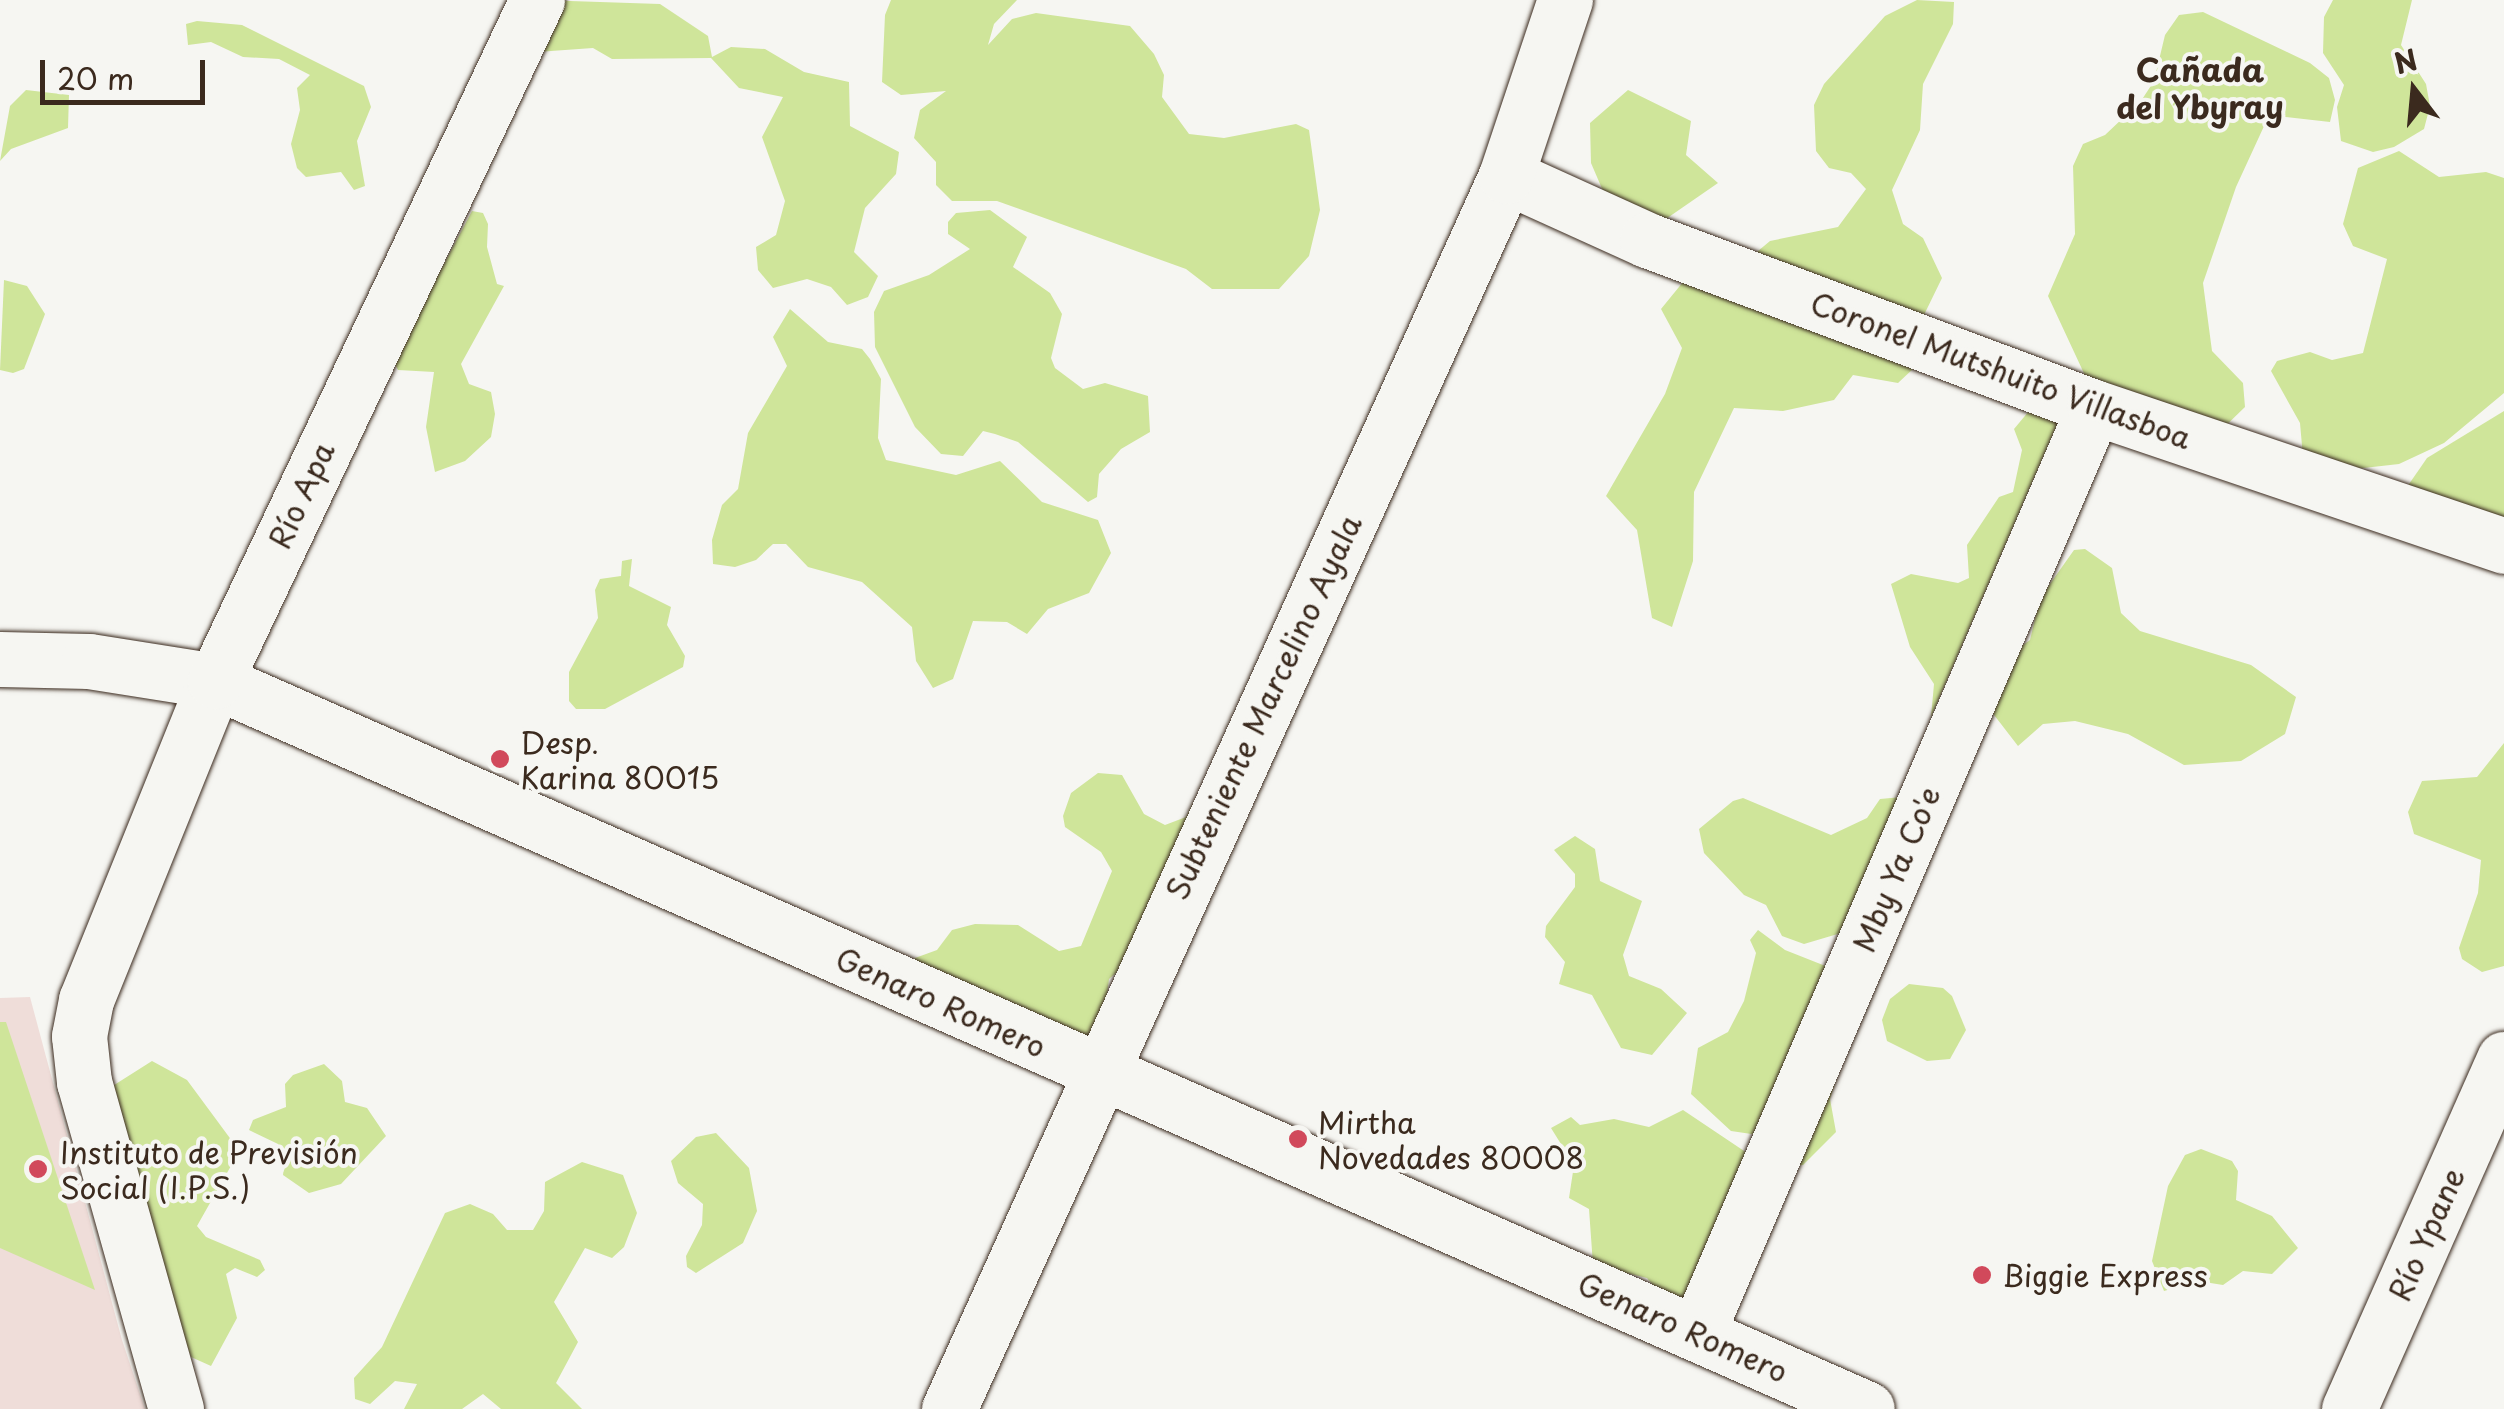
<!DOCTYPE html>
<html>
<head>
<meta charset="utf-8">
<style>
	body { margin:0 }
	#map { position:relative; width:2504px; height:1409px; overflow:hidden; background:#f6f6f2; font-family:"Playpen Sans",sans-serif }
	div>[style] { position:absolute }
	.built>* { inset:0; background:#efddd9 }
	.green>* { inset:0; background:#cfe59a }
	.roads { filter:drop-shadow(0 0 2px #3b2a1e) drop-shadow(0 0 2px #3b2a1e) }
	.street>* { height:55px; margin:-27.5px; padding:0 27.5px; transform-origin:27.5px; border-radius:27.5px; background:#f6f6f2 }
	.dots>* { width:28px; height:28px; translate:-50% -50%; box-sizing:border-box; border:5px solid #f6f6f2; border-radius:50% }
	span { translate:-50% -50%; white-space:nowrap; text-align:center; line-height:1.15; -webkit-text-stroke:8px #f6f6f2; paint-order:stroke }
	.street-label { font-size:30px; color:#3b2a1e }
	.poi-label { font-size:30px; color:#3b2a1e }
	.left { translate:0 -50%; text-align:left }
	.neighbourhood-label { font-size:32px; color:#3b2a1e; font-weight:700 }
	.north { position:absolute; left:2364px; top:40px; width:100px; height:100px; -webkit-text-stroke:8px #f6f6f2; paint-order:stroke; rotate:344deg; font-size:28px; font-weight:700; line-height:40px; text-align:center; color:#3b2a1e }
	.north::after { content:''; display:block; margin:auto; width:35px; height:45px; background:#3b2a1e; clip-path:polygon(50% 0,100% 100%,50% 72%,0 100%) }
	.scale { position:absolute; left:40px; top:60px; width:165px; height:45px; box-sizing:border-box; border:5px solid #3b2a1e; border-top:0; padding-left:12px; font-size:30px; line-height:35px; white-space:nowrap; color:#3b2a1e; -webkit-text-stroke:8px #f6f6f2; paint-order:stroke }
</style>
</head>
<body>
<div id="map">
	<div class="built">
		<i style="clip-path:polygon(30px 997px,122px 1340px,145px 1409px,0 1409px,0 998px)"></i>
	</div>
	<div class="green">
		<i style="clip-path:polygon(540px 0,660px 4px,708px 36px,712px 57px,731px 47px,765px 49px,804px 72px,849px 82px,850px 126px,899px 152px,896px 174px,865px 208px,854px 252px,878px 276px,868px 297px,847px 305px,831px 287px,807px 279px,773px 288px,758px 270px,756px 247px,776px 235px,785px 201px,762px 137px,783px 97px,739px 88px,711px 58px,612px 59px,593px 48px,537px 52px)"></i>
		<i style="clip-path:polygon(891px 0,1017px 0,994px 24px,988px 45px,1012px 19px,1036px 13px,1130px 26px,1154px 54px,1164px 75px,1162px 97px,1189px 134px,1224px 138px,1296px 124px,1309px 130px,1320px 210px,1309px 256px,1279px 289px,1212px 289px,1186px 269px,997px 201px,952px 201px,936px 185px,936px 162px,914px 138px,920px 110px,946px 91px,901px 95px,882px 82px,885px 15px)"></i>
		<i style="clip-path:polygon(1917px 0,1954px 2px,1953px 24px,1923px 84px,1920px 130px,1892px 190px,1903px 224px,1923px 238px,1942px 278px,1923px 317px,1914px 368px,1898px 383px,1853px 375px,1834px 400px,1783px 411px,1734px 408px,1694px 492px,1693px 561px,1672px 627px,1652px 618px,1637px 530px,1606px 496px,1665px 394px,1682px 348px,1661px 309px,1701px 260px,1752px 256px,1770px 241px,1838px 227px,1866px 189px,1851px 173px,1829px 168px,1816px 151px,1814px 105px,1824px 84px,1885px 16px)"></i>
		<i style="clip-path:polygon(2333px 0,2412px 0,2401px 45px,2426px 84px,2430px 106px,2424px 129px,2394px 147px,2373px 152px,2341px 141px,2337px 107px,2344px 85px,2323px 53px,2324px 17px)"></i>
		<i style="clip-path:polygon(2203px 12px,2310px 63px,2329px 78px,2335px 100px,2330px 122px,2285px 117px,2265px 124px,2236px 187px,2203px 283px,2212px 351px,2243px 383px,2245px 407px,2214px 437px,2095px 397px,2048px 296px,2075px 234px,2073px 166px,2083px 144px,2105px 135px,2141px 101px,2154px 81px,2165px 35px,2179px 15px)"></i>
		<i style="clip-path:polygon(197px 21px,242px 25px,364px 86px,371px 107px,357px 141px,365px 186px,354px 190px,341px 172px,306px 177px,297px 168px,291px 144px,300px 110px,297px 88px,310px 75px,279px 59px,243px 57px,211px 42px,188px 45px,186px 24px)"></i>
		<i style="clip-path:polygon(26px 90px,69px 95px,68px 128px,11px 149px,0 161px,10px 106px)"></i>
		<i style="clip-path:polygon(1628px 90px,1691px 121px,1686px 155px,1718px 183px,1663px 221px,1606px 198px,1591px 163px,1590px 123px)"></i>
		<i style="clip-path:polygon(2399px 151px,2439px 177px,2486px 172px,2504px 178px,2504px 393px,2444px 443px,2399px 464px,2337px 471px,2303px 457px,2300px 423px,2271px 371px,2277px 361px,2310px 352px,2332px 360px,2363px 353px,2387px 259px,2353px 246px,2343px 224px,2358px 168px)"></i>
		<i style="clip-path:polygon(990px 210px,1027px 237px,1013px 267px,1050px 293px,1062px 314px,1051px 358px,1055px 368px,1083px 389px,1105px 383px,1148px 396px,1150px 432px,1121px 449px,1099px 474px,1097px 497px,1088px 502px,1018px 442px,995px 434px,983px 431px,963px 456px,941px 454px,915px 427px,875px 347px,874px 312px,884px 291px,929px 275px,970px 249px,948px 234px,948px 222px,956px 213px)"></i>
		<i style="clip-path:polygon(472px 211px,483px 213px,488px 224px,487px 247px,497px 284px,504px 286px,461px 364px,469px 384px,491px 392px,495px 414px,491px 437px,465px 461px,435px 472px,426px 427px,434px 372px,398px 370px,393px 360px)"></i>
		<i style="clip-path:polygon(4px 280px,27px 286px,45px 314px,24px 369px,13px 373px,0 370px)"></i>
		<i style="clip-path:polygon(790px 309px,828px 342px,862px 349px,870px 359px,881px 379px,878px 438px,886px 460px,956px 475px,1000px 461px,1042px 502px,1098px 520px,1111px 553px,1089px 593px,1048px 609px,1027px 634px,1007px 622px,973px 621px,953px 679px,933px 688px,916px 661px,912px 627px,862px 582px,808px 567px,786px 544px,773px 544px,756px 560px,735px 567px,713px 564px,712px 540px,722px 505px,738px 489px,748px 433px,787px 366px,773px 337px)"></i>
		<i style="clip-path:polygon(2029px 411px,2062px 413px,1931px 717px,1934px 684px,1910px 647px,1891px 584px,1911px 574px,1958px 583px,1969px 578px,1967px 545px,1999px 497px,2013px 492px,2022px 450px,2014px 429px)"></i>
		<i style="clip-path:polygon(2504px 411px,2504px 542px,2407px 487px,2427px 458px)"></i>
		<i style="clip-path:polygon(2085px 549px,2112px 568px,2121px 613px,2140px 631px,2251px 665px,2296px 697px,2285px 734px,2241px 761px,2184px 765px,2128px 734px,2075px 721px,2043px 724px,2018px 746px,1991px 711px,2002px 660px,2030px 640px,2040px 598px,2074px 550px)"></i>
		<i style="clip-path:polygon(632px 559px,629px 586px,671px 607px,667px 625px,685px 656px,683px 667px,605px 709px,576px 709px,569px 701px,569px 672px,598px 618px,595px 590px,600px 579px,621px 576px,622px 561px)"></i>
		<i style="clip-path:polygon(2504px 743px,2504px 966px,2482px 972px,2462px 959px,2459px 948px,2478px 893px,2481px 860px,2414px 834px,2408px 812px,2422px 781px,2477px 777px)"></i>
		<i style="clip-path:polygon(1098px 773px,1122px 775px,1144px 814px,1165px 825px,1186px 817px,1196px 797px,1126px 964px,1109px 979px,1106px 1003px,1085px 1045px,909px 969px,915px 958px,937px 950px,952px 930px,975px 924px,1018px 925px,1059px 951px,1081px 946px,1112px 871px,1101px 852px,1065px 827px,1063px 816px,1071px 793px)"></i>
		<i style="clip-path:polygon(1902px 797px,1841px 933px,1804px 944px,1782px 936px,1766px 905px,1744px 895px,1704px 853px,1699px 829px,1733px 801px,1743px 798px,1831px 835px,1867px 818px,1880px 799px)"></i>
		<i style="clip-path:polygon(1575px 836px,1595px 849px,1600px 881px,1642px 901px,1623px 955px,1629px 976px,1661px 989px,1687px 1013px,1652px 1055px,1621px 1048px,1592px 995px,1559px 984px,1565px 962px,1545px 937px,1546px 926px,1575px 887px,1575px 874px,1554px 850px)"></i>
		<i style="clip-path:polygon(1758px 930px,1785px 950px,1828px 967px,1847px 1044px,1830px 1099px,1836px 1132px,1803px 1165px,1791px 1166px,1765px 1136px,1731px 1131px,1691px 1094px,1698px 1048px,1728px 1032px,1744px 1001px,1756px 953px,1750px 940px)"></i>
		<i style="clip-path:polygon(1909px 984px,1943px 988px,1952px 996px,1966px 1030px,1950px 1059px,1927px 1061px,1887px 1041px,1882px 1020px,1890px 999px)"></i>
		<i style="clip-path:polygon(0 1022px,6px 1022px,95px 1290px,0 1248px)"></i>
		<i style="clip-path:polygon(152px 1061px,187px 1080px,235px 1145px,236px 1157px,197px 1226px,206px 1237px,260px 1260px,265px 1270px,257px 1277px,235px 1268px,226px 1274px,237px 1318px,211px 1366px,191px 1357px,183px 1335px,111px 1087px)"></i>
		<i style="clip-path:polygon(324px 1064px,342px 1081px,345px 1102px,367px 1108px,386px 1136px,341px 1184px,309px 1193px,283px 1175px,285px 1154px,278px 1144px,249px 1130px,253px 1120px,286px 1107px,285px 1084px,293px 1075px)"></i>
		<i style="clip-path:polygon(1683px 1110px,1759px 1161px,1716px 1313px,1661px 1295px,1647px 1278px,1593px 1265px,1589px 1209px,1569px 1198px,1574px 1165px,1551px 1128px,1571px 1117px,1580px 1125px,1614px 1119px,1649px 1127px)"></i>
		<i style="clip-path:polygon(716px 1133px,749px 1168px,757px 1211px,743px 1243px,696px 1273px,687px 1267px,686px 1256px,702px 1225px,703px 1204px,678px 1183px,671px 1161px,696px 1137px)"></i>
		<i style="clip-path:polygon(2201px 1149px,2232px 1161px,2238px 1171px,2236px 1200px,2272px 1216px,2298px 1248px,2272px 1274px,2243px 1271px,2223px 1285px,2198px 1281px,2164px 1291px,2152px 1261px,2168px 1186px,2185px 1155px)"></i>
		<i style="clip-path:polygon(582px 1162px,623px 1175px,637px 1213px,624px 1247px,612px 1258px,585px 1248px,554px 1302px,578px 1342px,556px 1383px,582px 1409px,501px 1409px,483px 1394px,462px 1409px,404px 1409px,417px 1384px,395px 1381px,370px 1404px,355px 1399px,354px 1378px,382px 1347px,445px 1213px,470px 1204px,493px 1214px,507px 1230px,533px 1230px,544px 1211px,545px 1182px)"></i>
	</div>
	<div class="roads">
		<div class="street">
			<i style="left:1506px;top:176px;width:155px;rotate:24.4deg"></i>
			<i style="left:1647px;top:240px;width:477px;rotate:20.5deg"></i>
			<i style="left:2094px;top:407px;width:433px;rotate:18.7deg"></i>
			<i style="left:0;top:659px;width:89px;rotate:1.3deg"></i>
			<i style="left:89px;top:661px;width:128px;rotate:9deg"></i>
			<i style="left:215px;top:681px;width:1805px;rotate:23.78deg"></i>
			<i style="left:1698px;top:1331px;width:1005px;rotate:-66.8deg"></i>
			<i style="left:176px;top:1409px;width:340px;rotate:-105.7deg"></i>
			<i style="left:84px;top:1082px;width:46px;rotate:-96.2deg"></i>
			<i style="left:79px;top:1036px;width:37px;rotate:-79deg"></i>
			<i style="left:86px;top:1000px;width:344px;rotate:-68deg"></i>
			<i style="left:215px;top:681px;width:753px;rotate:-64.69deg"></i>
			<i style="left:949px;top:1409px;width:1353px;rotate:-65.69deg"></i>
			<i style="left:1506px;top:176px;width:186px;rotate:-71.5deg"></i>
			<i style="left:2349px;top:1409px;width:383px;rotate:-66.1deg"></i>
		</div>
	</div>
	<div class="dots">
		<i style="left:500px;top:759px;background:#d1495b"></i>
		<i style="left:1298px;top:1139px;background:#d1495b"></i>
		<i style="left:38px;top:1169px;background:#d1495b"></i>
		<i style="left:1982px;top:1275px;background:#d1495b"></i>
	</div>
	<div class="street-label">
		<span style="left:2001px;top:370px;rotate:20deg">Coronel Mutshuito Villasboa</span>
		<span style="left:301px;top:495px;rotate:-65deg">Río Apa</span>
		<span style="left:1263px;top:707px;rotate:-65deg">Subteniente Marcelino Ayala</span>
		<span style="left:1896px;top:869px;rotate:-67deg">Mby Ya Co'e</span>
		<span style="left:941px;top:1002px;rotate:24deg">Genaro Romero</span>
		<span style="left:2426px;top:1234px;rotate:-66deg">Río Ypane</span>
		<span style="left:1683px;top:1327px;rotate:24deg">Genaro Romero</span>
	</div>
	<div class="poi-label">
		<span class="left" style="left:520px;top:759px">Desp.<br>Karina 80015</span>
		<span class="left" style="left:1318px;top:1139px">Mirtha<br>Novedades 80008</span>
		<span class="left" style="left:60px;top:1169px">Instituto de Previsión<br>Social (I.P.S.)</span>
		<span class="left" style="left:2002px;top:1275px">Biggie Express</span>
	</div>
	<div class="neighbourhood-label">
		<span style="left:2200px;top:88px">Cañada<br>del Ybyray</span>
	</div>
	<div class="north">N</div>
	<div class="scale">20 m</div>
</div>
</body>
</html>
